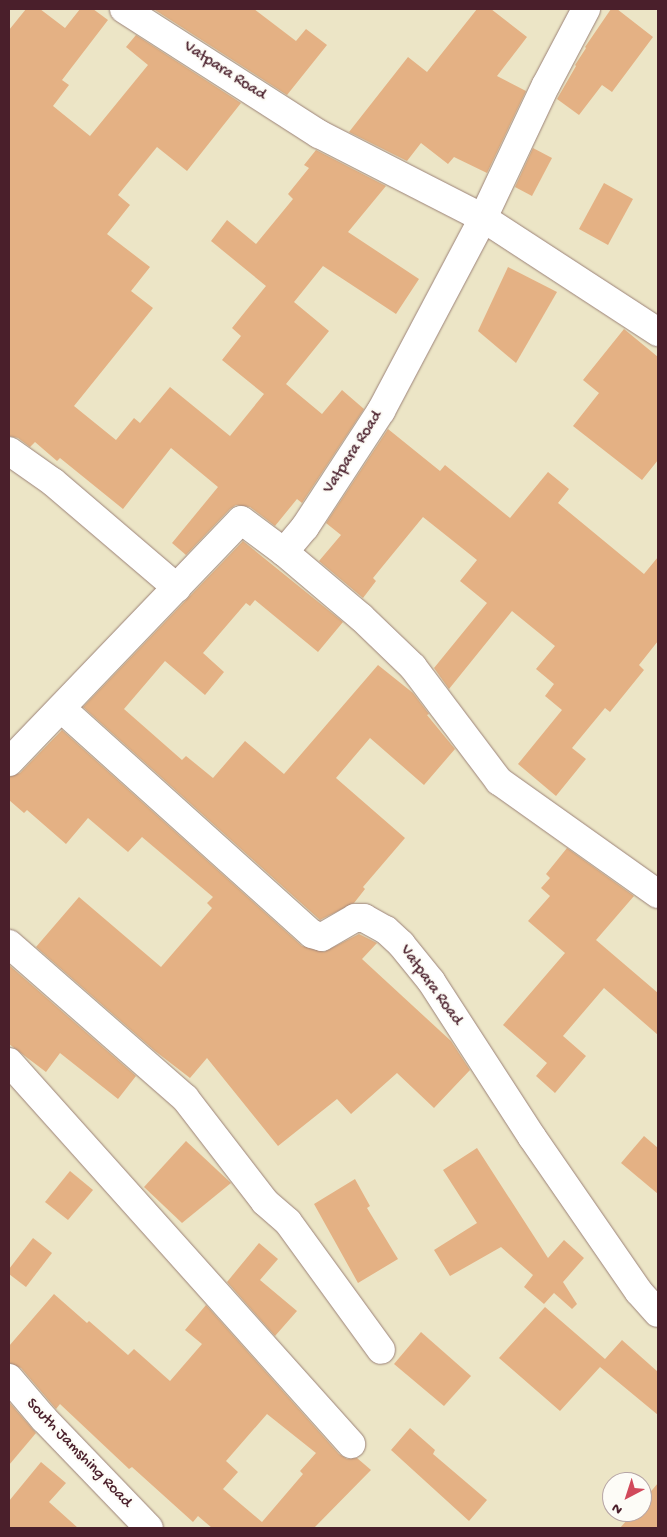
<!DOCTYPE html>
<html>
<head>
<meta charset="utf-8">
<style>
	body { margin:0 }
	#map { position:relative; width:667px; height:1537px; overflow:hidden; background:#ece5c6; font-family:"Gochi Hand",sans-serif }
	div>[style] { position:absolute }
	.building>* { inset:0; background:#e4b184 }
	.roads { filter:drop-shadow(0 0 1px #9b8278) drop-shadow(0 0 1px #9b8278) }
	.minor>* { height:28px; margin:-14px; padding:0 14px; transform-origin:14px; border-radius:14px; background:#fff }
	span { translate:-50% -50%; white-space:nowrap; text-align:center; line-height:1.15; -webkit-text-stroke:4.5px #fdfcf7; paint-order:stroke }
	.street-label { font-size:16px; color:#4a1f2b }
	.frame { position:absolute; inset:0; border:10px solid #4a1f2b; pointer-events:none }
	.north { position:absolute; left:602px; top:1472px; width:50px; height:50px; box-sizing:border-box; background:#fdfcf7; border:1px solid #b5a4a5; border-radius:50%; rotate:220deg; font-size:14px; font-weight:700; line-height:20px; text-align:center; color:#4a1f2b }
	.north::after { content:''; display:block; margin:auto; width:18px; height:22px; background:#d1495b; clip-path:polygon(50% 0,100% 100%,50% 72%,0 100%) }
</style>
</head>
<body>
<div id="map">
	<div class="building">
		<i style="clip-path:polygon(26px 9px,40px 9px,65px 28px,80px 9px,93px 9px,108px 20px,62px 80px,69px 85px,53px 106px,90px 136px,148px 65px,126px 47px,136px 35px,241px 103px,187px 171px,157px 147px,118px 195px,130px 205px,107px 234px,150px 267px,131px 291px,153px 308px,74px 406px,116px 440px,134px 418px,140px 423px,170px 387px,230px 436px,264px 394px,222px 360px,241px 336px,232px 328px,266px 286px,211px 241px,227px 220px,256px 244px,293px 199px,288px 194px,309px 168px,304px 165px,316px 150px,386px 186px,348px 232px,419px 279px,396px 314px,323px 266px,294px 302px,329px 331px,286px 384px,322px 414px,342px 390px,364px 409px,302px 503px,297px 499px,275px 526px,250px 507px,236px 505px,230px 509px,186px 555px,172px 543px,218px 487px,171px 448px,123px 509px,60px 458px,57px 461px,35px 442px,30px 447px,18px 438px,9px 436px,9px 30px)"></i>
		<i style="clip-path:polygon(156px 9px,254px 9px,296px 41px,306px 29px,327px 45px,287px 95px,155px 10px)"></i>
		<i style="clip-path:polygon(477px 9px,491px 9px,527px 37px,497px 76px,526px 91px,487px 173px,454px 157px,448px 164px,421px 143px,407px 161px,349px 132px,408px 57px,427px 72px)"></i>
		<i style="clip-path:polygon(611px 9px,617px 9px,653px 37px,612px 92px,602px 85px,579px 115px,557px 99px,576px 66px,575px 65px,586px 48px,585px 47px)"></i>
		<i style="clip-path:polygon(533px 148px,552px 158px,532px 196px,515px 187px)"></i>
		<i style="clip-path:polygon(604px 183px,633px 199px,608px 245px,579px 229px)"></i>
		<i style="clip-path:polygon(508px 267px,557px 292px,516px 363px,478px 331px)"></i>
		<i style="clip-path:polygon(624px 329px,658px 357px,658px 460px,642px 480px,573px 426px,599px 393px,583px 380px)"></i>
		<i style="clip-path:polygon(388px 429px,440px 471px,445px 465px,510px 518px,548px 472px,569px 489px,558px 503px,644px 574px,658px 557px,658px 641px,639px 665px,644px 670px,610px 712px,605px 708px,572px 748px,586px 759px,556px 796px,518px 764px,562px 710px,545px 696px,554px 684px,536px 669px,555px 646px,512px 611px,449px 689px,434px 668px,487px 603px,460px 581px,477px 560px,423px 517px,373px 578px,376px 581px,363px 598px,319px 561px,341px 535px,326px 523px)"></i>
		<i style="clip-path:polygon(243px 541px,343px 622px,318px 652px,255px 600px,250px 606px,246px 603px,203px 653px,224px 672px,205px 695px,165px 661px,124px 709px,182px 760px,186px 756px,213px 778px,245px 741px,284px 774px,378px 665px,413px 693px,429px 714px,427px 715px,455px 749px,424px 785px,370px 738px,336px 778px,405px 838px,363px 887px,365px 889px,354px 903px,320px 920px,83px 707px)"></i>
		<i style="clip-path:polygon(62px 730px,302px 946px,324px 952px,359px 934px,377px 943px,362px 959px,451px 1041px,470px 1070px,434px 1108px,397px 1073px,351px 1114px,337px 1099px,278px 1146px,207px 1058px,190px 1078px,155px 1051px,36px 947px,79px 897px,161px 967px,212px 908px,207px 903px,213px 897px,142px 837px,128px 852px,88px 818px,66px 844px,27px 810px,24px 813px,9px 800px,9px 777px,20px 773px)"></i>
		<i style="clip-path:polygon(567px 848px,634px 896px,596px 940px,658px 993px,658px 1035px,604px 988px,563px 1036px,586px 1056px,555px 1093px,536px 1076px,547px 1063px,503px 1025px,565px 953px,528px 921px,550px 896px,541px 888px,550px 878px,546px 874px)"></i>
		<i style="clip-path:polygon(9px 965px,136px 1076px,118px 1099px,60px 1053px,46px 1072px,9px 1044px)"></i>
		<i style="clip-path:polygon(644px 1136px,658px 1148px,658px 1194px,621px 1163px)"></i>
		<i style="clip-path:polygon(186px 1141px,231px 1183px,182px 1223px,144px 1187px)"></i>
		<i style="clip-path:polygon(477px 1148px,548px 1258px,564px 1240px,584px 1258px,563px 1282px,577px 1304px,572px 1309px,554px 1293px,544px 1304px,524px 1287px,533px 1275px,501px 1247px,450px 1276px,434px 1250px,477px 1223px,443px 1170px)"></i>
		<i style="clip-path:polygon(70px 1171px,93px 1190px,68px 1220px,45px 1202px)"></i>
		<i style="clip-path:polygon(355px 1179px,370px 1206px,367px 1208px,398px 1259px,358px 1283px,314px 1204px)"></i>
		<i style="clip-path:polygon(33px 1238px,52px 1253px,26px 1287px,9px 1274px,9px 1269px)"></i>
		<i style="clip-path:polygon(259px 1243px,278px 1259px,260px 1280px,297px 1311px,275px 1336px,227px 1282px)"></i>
		<i style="clip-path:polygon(evenodd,54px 1294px,87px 1323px,89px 1321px,128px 1355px,134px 1349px,170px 1381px,202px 1344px,185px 1330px,206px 1305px,339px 1454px,347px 1459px,357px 1458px,371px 1470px,314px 1528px,212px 1528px,198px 1516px,193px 1522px,132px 1467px,129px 1469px,60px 1404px,56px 1409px,21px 1368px,9px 1363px,9px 1346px,54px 1294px,267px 1414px,316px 1453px,300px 1471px,303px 1474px,262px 1522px,223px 1489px,238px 1472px,226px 1461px,267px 1414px)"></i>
		<i style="clip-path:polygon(545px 1307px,605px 1359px,622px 1340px,658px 1372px,658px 1415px,600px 1367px,560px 1411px,499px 1358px)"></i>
		<i style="clip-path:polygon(421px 1332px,471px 1376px,444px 1406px,394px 1364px)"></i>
		<i style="clip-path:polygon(9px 1402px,36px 1433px,9px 1465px)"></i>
		<i style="clip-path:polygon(410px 1428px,435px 1450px,433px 1454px,487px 1500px,469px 1521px,391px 1450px)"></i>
		<i style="clip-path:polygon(41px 1462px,66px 1483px,49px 1502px,78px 1528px,9px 1528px,9px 1501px)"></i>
		<i style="clip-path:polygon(658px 1483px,658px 1528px,620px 1528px,634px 1512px,642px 1512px,642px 1502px)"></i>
	</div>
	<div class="roads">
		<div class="minor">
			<i style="left:124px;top:9px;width:232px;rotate:32.7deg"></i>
			<i style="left:319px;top:134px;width:184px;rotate:27.1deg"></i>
			<i style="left:483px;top:218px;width:209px;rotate:33.1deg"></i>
			<i style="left:9px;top:451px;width:54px;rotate:35.2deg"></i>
			<i style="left:53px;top:482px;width:163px;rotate:40.5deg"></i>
			<i style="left:284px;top:552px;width:101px;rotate:40.2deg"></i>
			<i style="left:361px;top:617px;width:72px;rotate:43.9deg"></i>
			<i style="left:413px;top:667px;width:143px;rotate:53deg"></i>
			<i style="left:499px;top:781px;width:195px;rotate:35.4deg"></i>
			<i style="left:62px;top:709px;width:336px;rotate:42deg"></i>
			<i style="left:312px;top:934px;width:10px;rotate:17deg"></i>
			<i style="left:322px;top:937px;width:38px;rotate:-30deg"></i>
			<i style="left:355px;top:918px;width:9px"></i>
			<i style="left:364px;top:918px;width:25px;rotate:29deg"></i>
			<i style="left:386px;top:930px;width:21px;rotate:43deg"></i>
			<i style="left:401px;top:944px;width:48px;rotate:51deg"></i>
			<i style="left:431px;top:981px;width:186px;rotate:57.1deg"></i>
			<i style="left:532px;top:1137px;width:188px;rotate:55.4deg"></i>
			<i style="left:639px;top:1292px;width:28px;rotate:48deg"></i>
			<i style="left:9px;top:762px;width:335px;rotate:-46.2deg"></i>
			<i style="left:241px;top:520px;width:54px;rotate:36.7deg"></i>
			<i style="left:284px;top:552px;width:33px;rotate:-50deg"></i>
			<i style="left:305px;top:527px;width:139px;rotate:-56.8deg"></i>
			<i style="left:381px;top:411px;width:218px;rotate:-62.1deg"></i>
			<i style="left:483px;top:218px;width:147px;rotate:-64.7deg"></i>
			<i style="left:546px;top:85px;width:86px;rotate:-62.2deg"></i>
			<i style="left:9px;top:944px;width:234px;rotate:41.2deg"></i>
			<i style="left:185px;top:1098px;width:131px;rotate:52.4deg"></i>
			<i style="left:265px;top:1202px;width:30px;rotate:41deg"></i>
			<i style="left:288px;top:1222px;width:158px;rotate:54deg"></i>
			<i style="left:9px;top:1062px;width:513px;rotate:48.16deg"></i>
			<i style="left:9px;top:1378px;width:54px;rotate:49.5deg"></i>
			<i style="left:44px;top:1419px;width:151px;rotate:46.1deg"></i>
		</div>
	</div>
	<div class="street-label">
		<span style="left:224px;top:72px;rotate:33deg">Vatpara Road</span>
		<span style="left:354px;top:453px;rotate:-57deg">Vatpara Road</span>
		<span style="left:430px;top:986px;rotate:54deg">Vatpara Road</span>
		<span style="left:78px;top:1454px;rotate:46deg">South Jamshing Road</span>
	</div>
	<div class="frame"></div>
	<div class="north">N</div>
</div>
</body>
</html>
